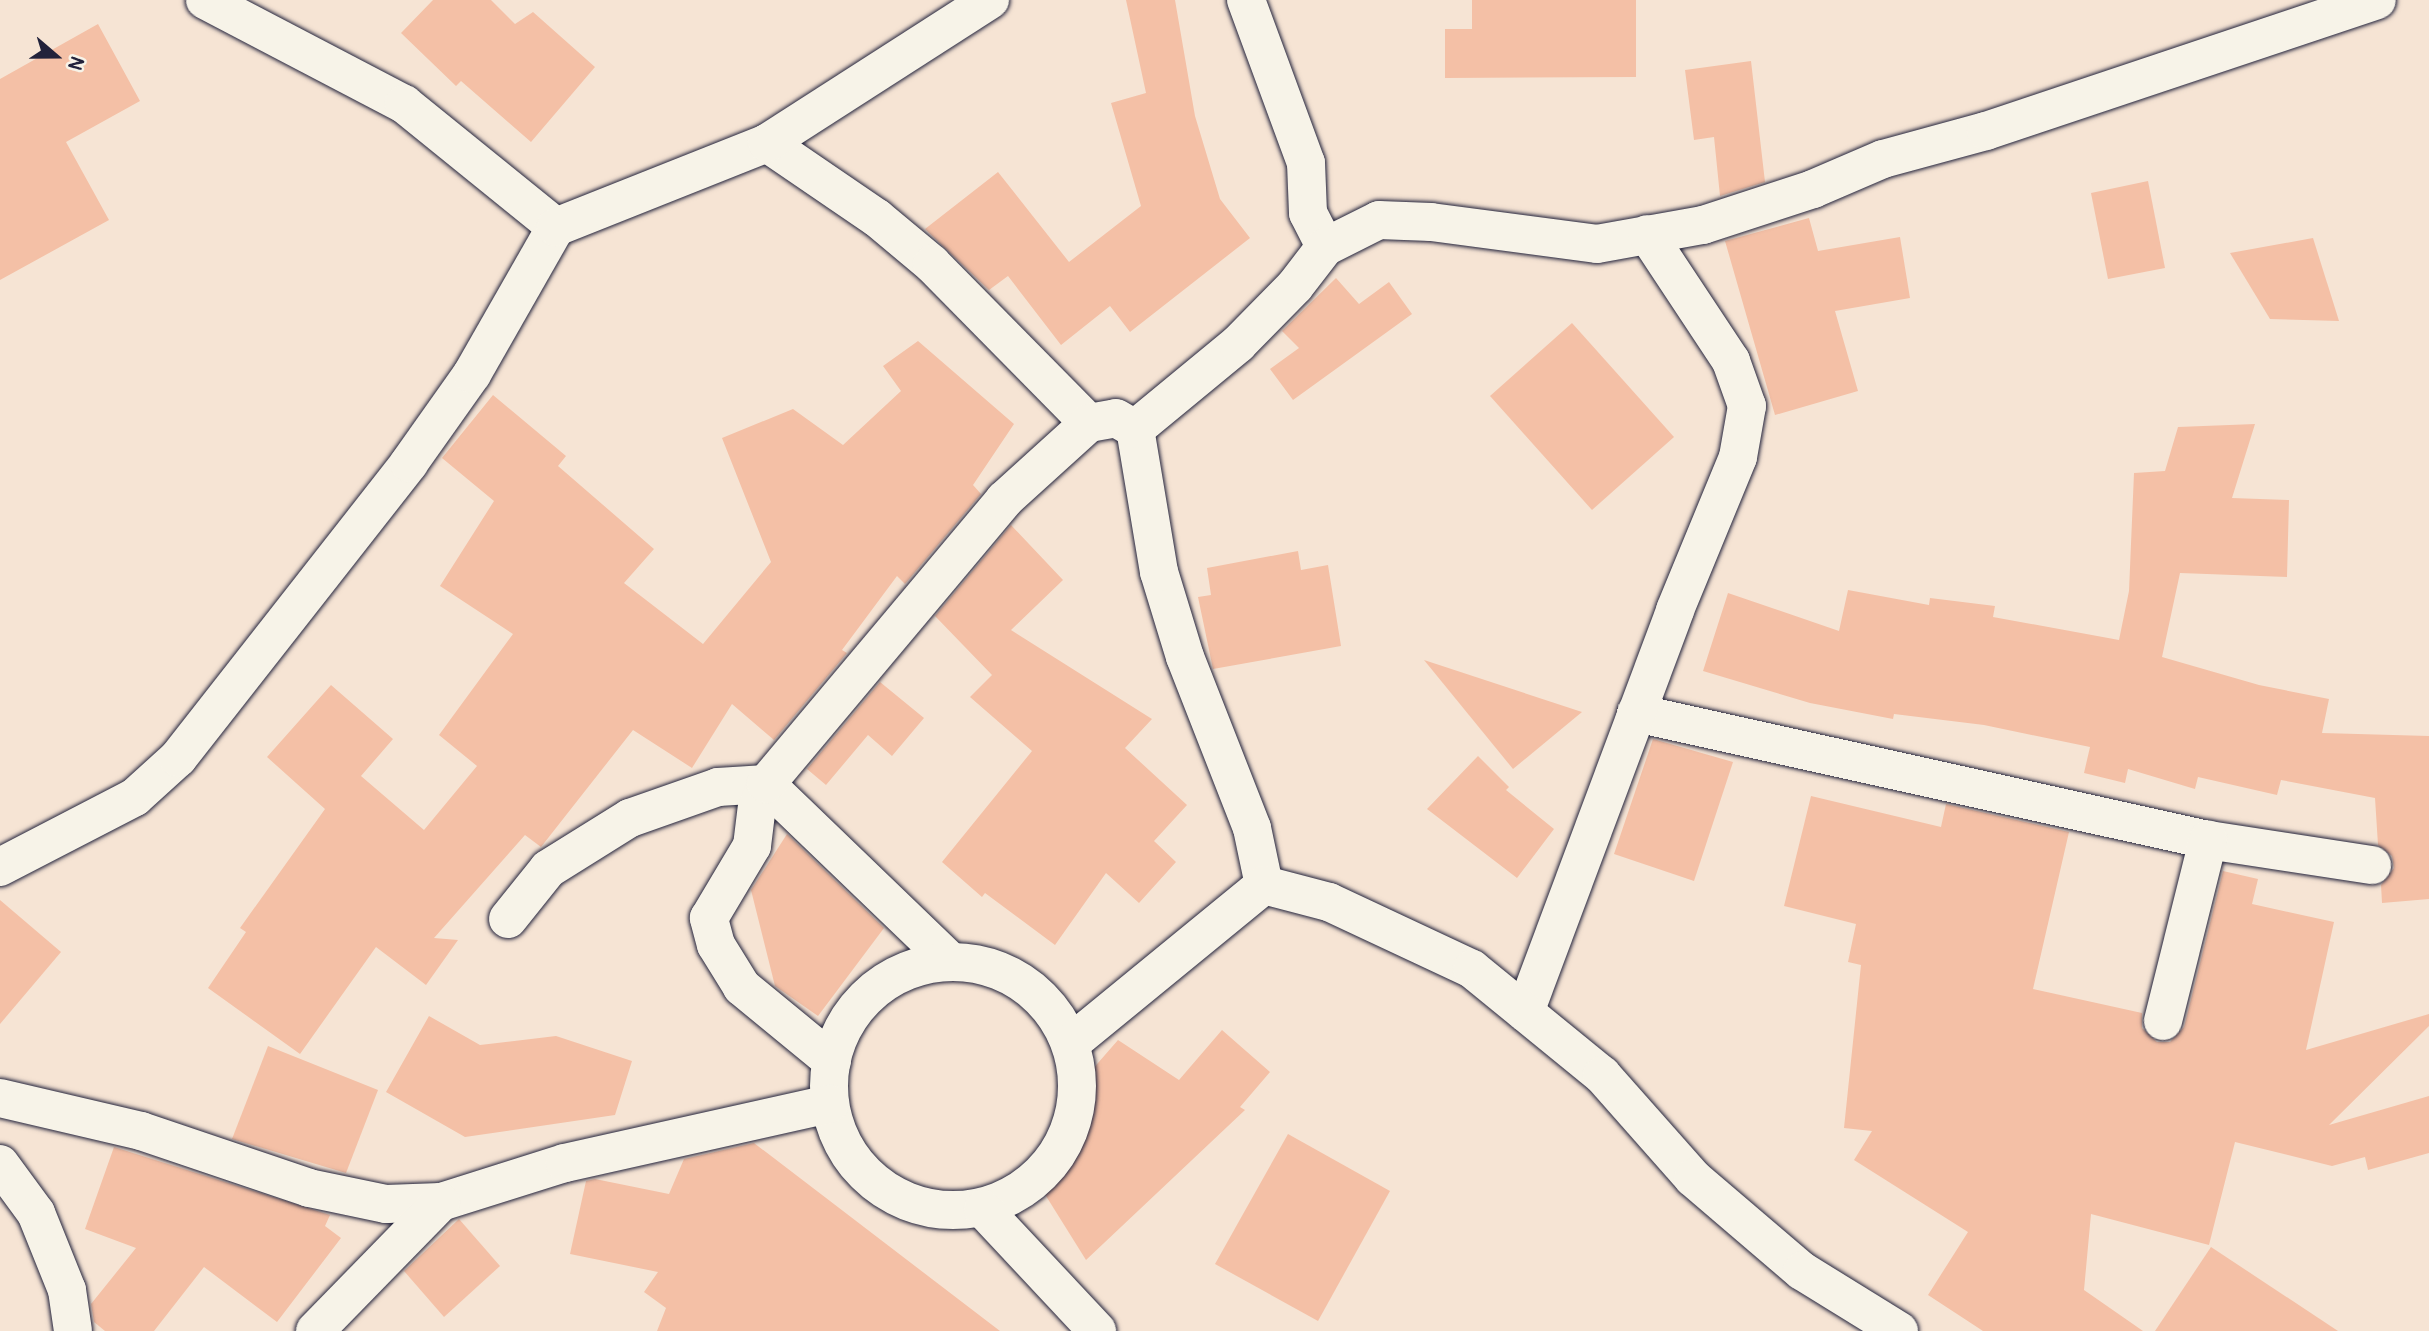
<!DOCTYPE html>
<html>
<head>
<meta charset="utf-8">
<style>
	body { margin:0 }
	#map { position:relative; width:2429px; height:1331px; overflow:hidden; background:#f6e4d4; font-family:Pangolin,sans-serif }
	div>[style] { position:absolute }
	.building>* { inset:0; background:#f4c0a6 }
	.roads { filter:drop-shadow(0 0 2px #22223b) drop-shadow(0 0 2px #22223b) }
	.minor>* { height:38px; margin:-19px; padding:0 19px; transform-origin:19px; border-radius:19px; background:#f7f3e8 }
	.minor>.ring { margin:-19px; padding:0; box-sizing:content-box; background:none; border:38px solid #f7f3e8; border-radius:50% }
	span { translate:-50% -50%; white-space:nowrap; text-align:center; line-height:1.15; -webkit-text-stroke:7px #f7f3e8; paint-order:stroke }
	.north { position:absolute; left:21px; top:21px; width:70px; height:70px; -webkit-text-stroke:5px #f7f3e8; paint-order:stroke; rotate:110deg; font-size:19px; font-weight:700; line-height:28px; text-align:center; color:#22223b }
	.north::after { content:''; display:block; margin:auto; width:24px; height:32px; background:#22223b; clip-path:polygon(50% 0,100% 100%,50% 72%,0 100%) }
</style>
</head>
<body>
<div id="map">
	<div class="building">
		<i style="clip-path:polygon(433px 0,491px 0,515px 24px,533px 12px,595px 67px,531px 142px,461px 81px,456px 86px,401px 33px)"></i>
		<i style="clip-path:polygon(1126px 0,1175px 0,1195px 116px,1220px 199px,1250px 238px,1130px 332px,1110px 306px,1061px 345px,1008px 276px,989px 290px,925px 229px,998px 172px,1069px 262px,1141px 206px,1111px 103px,1146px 93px)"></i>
		<i style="clip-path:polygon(1472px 0,1636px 0,1636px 77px,1445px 78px,1445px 29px,1472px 29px)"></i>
		<i style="clip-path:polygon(98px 24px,140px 101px,66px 142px,109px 220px,0 280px,0 79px)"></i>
		<i style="clip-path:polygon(1751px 61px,1765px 182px,1720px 196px,1714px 137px,1694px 140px,1685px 70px)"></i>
		<i style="clip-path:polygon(2148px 181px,2165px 268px,2108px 279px,2091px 193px)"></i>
		<i style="clip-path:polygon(1809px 218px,1818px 251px,1900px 237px,1910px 298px,1835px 311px,1858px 391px,1775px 415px,1725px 241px)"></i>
		<i style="clip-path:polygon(2313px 238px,2339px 321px,2270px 319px,2230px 253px)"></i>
		<i style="clip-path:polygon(1336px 278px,1359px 304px,1389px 282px,1412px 314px,1293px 400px,1270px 369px,1299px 348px,1282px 331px)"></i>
		<i style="clip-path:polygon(1572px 323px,1674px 437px,1592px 510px,1490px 396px)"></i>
		<i style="clip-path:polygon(918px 341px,1014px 424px,973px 485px,981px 494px,905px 584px,897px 576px,842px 650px,847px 653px,774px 740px,732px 704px,692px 768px,633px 730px,541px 847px,525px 835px,434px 938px,458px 940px,426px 985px,376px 947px,300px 1054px,208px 988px,246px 932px,240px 928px,325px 809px,267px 757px,331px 685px,393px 739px,361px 776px,424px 830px,477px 766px,439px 735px,513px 634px,440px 586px,494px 501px,442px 458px,493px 395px,566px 456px,558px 466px,654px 549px,624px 583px,703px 644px,771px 562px,722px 438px,793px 409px,843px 445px,901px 391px,883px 366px)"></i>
		<i style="clip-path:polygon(2255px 424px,2232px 498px,2289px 500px,2287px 577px,2180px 573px,2162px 657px,2259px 685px,2329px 699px,2322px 733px,2429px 736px,2429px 899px,2382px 903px,2381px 885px,2394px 868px,2392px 856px,2378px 845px,2375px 798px,2281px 780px,2277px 795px,2198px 777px,2195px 789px,2128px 769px,2125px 783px,2084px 773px,2090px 747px,1984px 725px,1894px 714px,1893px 719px,1810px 703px,1703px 671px,1728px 593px,1839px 631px,1848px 590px,1929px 605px,1930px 598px,1995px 606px,1993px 617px,2119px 640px,2129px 591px,2134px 473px,2165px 471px,2178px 427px)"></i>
		<i style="clip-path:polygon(1011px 525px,1063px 580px,1011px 630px,1152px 719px,1125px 748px,1187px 805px,1154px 841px,1176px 862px,1139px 903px,1106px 873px,1055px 945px,985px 893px,982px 897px,942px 862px,1032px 751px,970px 697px,992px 675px,935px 616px)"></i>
		<i style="clip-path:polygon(1298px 551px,1301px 570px,1328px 565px,1341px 646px,1213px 669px,1198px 597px,1211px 595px,1207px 568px)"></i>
		<i style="clip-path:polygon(1424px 660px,1582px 712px,1513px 769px)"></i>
		<i style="clip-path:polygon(880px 682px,924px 718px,892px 756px,868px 735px,826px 785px,807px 769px)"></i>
		<i style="clip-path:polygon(1653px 739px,1733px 762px,1694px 881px,1614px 854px)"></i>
		<i style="clip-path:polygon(1478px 756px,1509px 787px,1506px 790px,1554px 829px,1517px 878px,1427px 809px)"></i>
		<i style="clip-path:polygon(1811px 796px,1941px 827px,1946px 804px,2069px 832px,2033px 989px,2142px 1013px,2142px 1028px,2157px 1042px,2170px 1042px,2184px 1027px,2223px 871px,2258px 879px,2252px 904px,2334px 922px,2306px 1050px,2429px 1014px,2429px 1026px,2329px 1125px,2429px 1096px,2429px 1153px,2368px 1170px,2365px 1157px,2332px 1166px,2235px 1142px,2209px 1245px,2091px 1214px,2084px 1290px,2143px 1331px,1983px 1331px,1928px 1295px,1968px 1232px,1854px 1160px,1872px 1131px,1844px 1128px,1861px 965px,1848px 962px,1856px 924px,1784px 906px)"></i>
		<i style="clip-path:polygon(787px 834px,884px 928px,818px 1016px,775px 986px,751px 890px)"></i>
		<i style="clip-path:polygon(0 900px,61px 952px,0 1024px)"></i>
		<i style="clip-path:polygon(429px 1016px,480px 1045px,556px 1036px,632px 1061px,615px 1115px,465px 1137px,386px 1092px)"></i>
		<i style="clip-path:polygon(1222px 1030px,1270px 1072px,1240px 1107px,1245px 1110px,1086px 1260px,1041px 1188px,1071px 1164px,1086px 1123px,1091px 1071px,1118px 1040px,1179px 1080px)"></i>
		<i style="clip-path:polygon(268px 1046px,378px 1090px,346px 1173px,232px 1139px)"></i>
		<i style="clip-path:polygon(1288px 1134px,1390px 1191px,1318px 1321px,1215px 1264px)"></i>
		<i style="clip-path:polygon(754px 1143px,1000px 1331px,657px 1331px,666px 1308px,644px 1292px,658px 1272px,570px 1254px,586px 1181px,595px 1179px,669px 1194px,684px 1159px)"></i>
		<i style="clip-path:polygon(114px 1147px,330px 1215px,325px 1226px,341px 1238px,277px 1322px,204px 1267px,154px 1331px,105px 1331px,94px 1322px,91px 1304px,136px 1248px,85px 1229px)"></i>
		<i style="clip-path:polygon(459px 1219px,500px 1266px,444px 1317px,404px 1271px)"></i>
		<i style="clip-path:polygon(2211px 1247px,2338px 1331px,2155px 1331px)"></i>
	</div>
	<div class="roads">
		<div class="minor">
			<i style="left:205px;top:0;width:225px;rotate:27.6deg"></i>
			<i style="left:404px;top:104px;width:196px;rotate:39deg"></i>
			<i style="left:1246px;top:0;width:174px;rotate:69.8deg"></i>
			<i style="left:1306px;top:163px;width:50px;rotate:87.7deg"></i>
			<i style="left:1308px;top:213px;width:38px;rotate:63deg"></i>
			<i style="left:767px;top:143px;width:133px;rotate:34.3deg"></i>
			<i style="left:877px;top:218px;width:72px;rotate:39.9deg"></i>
			<i style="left:932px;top:264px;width:223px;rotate:45.4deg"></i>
			<i style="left:1636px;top:713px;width:586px;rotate:12.52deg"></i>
			<i style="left:2208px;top:840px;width:166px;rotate:8.7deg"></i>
			<i style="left:0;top:867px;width:152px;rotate:-27.4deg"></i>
			<i style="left:135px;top:797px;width:58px;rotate:-42.2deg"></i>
			<i style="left:178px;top:758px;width:375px;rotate:-51.9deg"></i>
			<i style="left:409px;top:463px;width:109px;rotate:-54.7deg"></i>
			<i style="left:472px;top:374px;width:169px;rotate:-60.3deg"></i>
			<i style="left:556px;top:227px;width:227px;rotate:-21.7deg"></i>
			<i style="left:767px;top:143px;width:265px;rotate:-32.7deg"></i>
			<i style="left:1264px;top:885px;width:58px;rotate:-101.9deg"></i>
			<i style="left:1252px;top:828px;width:184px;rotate:-111.4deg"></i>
			<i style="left:1185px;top:657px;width:89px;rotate:-107deg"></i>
			<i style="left:1159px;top:572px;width:145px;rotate:-99.5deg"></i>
			<i style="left:1135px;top:429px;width:134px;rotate:-39.5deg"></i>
			<i style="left:1238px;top:344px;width:81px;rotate:-45.5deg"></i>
			<i style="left:1295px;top:286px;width:49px;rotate:-52.4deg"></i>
			<i style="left:1325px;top:247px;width:60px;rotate:-26.6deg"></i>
			<i style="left:1379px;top:220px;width:52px;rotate:2.2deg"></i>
			<i style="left:1431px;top:222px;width:167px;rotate:7.5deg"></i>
			<i style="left:1597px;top:244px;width:108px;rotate:-10.2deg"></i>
			<i style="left:1703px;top:225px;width:116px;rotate:-18.1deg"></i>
			<i style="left:1813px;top:189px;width:76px;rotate:-23.2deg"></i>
			<i style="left:1883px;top:159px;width:107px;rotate:-15.2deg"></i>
			<i style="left:1986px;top:131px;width:412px;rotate:-18.5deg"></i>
			<i style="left:508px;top:919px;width:64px;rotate:-51.3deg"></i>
			<i style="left:548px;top:869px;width:97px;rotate:-31.9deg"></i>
			<i style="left:630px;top:818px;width:93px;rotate:-19.4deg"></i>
			<i style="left:718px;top:787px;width:48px;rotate:-3.6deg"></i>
			<i style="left:766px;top:784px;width:254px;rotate:43.9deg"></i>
			<i class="ring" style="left:829px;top:962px;width:210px;height:210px"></i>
			<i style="left:1525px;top:1012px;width:429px;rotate:-69.5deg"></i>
			<i style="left:1675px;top:610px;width:165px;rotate:-67.6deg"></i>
			<i style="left:1738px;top:457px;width:52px;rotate:-80deg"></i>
			<i style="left:1747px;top:406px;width:48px;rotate:-109.6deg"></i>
			<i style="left:1731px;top:361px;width:152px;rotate:-123.5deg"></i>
			<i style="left:2163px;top:1021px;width:187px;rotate:-76deg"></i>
			<i style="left:1071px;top:1043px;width:249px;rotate:-39.3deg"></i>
			<i style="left:1264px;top:885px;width:67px;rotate:14.7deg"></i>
			<i style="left:1329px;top:902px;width:158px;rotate:25.1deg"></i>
			<i style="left:1472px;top:969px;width:168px;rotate:39.2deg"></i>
			<i style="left:1602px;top:1075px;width:137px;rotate:48.5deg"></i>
			<i style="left:1693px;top:1178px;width:143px;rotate:40.5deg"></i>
			<i style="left:1802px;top:1271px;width:114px;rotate:31.7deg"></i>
			<i style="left:832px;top:1061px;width:117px;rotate:-140.6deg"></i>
			<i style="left:742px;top:987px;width:49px;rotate:-121.8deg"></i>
			<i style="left:716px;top:945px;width:28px;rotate:-105deg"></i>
			<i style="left:709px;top:918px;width:84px;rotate:-59.2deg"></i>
			<i style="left:752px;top:846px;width:38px;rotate:-83deg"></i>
			<i style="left:757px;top:808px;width:26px;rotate:-69deg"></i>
			<i style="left:766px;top:784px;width:371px;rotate:-50deg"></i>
			<i style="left:1004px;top:500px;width:115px;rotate:-42.2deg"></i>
			<i style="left:1089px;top:423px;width:27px;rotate:-10deg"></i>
			<i style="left:1116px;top:418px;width:22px;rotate:30deg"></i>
			<i style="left:0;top:1098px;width:145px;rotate:13.2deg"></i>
			<i style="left:141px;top:1131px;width:177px;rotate:18.7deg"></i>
			<i style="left:309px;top:1188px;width:79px;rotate:11.7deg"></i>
			<i style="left:386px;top:1204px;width:55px;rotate:-2.1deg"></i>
			<i style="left:441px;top:1202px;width:130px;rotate:-17.5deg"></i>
			<i style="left:565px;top:1163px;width:271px;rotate:-12.6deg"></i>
			<i style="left:0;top:1164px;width:61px;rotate:53.7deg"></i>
			<i style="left:36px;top:1213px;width:83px;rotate:68.1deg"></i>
			<i style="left:67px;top:1290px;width:41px;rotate:81.7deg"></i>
			<i style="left:983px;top:1209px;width:167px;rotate:46.9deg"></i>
			<i style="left:315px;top:1331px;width:180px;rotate:-45.7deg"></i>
		</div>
	</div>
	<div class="north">N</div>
</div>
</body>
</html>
